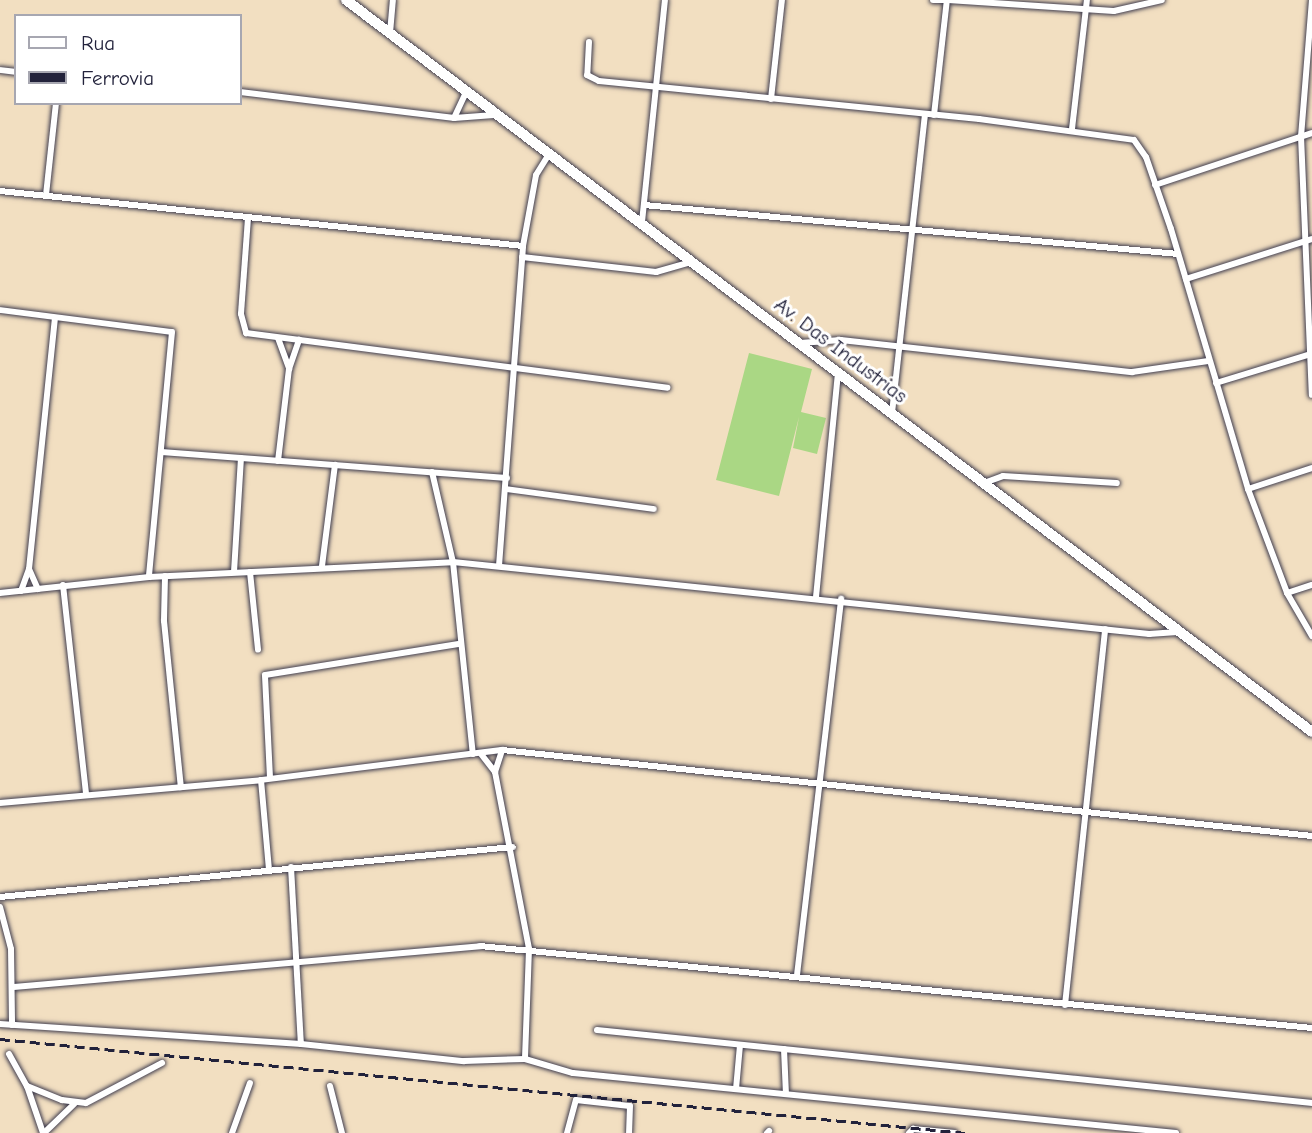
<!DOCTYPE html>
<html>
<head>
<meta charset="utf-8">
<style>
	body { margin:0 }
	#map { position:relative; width:1312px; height:1133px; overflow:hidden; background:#f2dfc1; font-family:"Comic Neue",sans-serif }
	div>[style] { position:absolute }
	.green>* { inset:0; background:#aad784 }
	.roads { filter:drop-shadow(0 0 2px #413e4f) drop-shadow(0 0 2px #413e4f) }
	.street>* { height:6px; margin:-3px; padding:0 3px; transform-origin:3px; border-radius:3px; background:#fff }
	.secondary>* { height:10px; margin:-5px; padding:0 5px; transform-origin:5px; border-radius:5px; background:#fff }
	.rail>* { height:2.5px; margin-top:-1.25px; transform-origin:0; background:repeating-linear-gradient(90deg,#22223b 0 10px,transparent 0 15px) }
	span { translate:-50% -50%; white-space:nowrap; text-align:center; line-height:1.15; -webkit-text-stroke:6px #fff; paint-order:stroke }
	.street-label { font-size:21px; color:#22223b }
	.legend { position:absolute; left:14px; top:14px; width:228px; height:91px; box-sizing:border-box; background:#fff; border:2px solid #a7a7b1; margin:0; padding:9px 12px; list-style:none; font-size:21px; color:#22223b }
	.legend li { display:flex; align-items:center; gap:14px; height:35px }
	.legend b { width:35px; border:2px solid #a7a7b1 }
</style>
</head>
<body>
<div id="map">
	<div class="green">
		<i style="clip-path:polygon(749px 353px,812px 369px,801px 412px,826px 418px,817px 454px,793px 448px,799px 417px,779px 496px,716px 480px)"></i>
	</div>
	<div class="roads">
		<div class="street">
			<i style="left:933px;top:0;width:13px"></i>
			<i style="left:948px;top:0;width:166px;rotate:3.8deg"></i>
			<i style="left:1114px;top:11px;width:49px;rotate:-12.9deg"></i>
			<i style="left:1312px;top:0;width:136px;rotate:94.6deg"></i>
			<i style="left:1301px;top:136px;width:259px;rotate:87.6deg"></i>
			<i style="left:390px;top:33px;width:33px;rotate:-85deg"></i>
			<i style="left:589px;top:42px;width:33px;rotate:93deg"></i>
			<i style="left:587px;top:75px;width:13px;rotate:27deg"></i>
			<i style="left:599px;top:81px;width:382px;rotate:5.7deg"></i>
			<i style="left:979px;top:119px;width:156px;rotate:7.7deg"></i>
			<i style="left:1134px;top:140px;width:21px;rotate:55deg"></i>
			<i style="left:1146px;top:157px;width:76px;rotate:70.9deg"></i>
			<i style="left:1171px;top:229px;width:271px;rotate:73.5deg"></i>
			<i style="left:1248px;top:489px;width:111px;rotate:69.4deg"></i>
			<i style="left:1287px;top:593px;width:50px;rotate:59.8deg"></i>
			<i style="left:0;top:70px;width:16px;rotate:7deg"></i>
			<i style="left:240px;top:92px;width:216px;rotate:6.9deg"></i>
			<i style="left:454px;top:118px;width:40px;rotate:-4.3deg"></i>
			<i style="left:771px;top:99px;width:100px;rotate:-83.7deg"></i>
			<i style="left:934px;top:115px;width:116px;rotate:-83.6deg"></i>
			<i style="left:454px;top:118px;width:29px;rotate:-65deg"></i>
			<i style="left:1072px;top:129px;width:130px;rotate:-83.4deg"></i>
			<i style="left:1155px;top:185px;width:165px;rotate:-18.3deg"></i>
			<i style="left:0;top:191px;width:526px;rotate:6deg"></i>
			<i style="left:46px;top:195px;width:93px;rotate:-83.8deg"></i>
			<i style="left:644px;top:205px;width:536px;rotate:5.24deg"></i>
			<i style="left:248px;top:218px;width:96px;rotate:94.2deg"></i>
			<i style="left:241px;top:314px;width:20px;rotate:75deg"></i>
			<i style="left:246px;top:333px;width:425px;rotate:7.4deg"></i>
			<i style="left:642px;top:222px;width:223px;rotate:-84.1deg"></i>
			<i style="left:522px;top:257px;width:135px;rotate:6.4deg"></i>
			<i style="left:656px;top:272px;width:37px;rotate:-16deg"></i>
			<i style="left:1186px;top:279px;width:132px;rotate:-17.6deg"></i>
			<i style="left:0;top:310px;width:173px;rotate:7.3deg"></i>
			<i style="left:172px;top:332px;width:246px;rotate:95.4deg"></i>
			<i style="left:278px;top:338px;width:33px;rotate:70deg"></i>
			<i style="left:800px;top:343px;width:41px;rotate:-4.2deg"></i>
			<i style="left:841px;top:340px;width:293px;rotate:6.3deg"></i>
			<i style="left:1132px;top:372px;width:77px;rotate:-8.2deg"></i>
			<i style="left:1216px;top:383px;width:99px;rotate:-17deg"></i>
			<i style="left:892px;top:413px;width:300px;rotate:-83.7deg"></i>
			<i style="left:161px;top:452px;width:347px;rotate:4.3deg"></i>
			<i style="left:278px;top:461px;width:93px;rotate:-83.2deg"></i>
			<i style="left:289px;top:369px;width:31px;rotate:-71deg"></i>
			<i style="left:432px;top:472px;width:92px;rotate:76.9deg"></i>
			<i style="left:453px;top:562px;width:193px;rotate:84.1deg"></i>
			<i style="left:984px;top:483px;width:20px;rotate:-20deg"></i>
			<i style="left:1003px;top:476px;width:114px;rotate:3.5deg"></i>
			<i style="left:506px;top:489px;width:149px;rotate:7.7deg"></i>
			<i style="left:1248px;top:489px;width:67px;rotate:-18.2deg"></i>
			<i style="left:322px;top:566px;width:102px;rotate:-82.7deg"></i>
			<i style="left:499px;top:566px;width:321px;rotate:-85.7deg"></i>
			<i style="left:523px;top:246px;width:72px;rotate:-79.6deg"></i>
			<i style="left:536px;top:175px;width:26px;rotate:-58deg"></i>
			<i style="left:29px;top:569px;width:22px;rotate:66deg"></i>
			<i style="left:234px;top:572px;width:114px;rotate:-86.5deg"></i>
			<i style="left:250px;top:572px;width:78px;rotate:84.1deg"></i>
			<i style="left:165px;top:576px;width:45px;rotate:91.3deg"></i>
			<i style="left:164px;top:621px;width:167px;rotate:84.2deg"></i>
			<i style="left:63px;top:585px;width:211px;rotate:83.7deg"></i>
			<i style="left:21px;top:591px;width:23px;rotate:-70deg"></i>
			<i style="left:29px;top:569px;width:252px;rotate:-84.1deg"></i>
			<i style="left:0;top:593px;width:150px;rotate:-6.1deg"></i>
			<i style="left:149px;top:577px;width:304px;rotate:-2.8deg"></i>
			<i style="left:453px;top:562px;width:700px;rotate:5.91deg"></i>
			<i style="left:1149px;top:634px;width:32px;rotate:-4deg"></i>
			<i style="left:1287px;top:593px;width:26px;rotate:-18deg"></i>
			<i style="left:816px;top:597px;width:225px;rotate:-84.4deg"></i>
			<i style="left:481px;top:754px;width:23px;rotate:52deg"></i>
			<i style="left:495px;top:772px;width:180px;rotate:79.1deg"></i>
			<i style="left:529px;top:949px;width:110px;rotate:92.1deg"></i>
			<i style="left:495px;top:772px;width:23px;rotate:-72deg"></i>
			<i style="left:270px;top:778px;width:103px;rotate:-92.8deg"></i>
			<i style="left:265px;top:675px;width:196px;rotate:-9.1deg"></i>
			<i style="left:261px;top:780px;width:89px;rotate:84.9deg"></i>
			<i style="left:0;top:803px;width:262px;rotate:-5deg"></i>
			<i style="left:261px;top:780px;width:243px;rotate:-7.1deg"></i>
			<i style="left:502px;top:750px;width:815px;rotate:6.06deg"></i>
			<i style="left:291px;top:867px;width:177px;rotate:86.8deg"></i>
			<i style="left:0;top:897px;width:515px;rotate:-5.57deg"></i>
			<i style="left:0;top:907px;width:43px;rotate:75.3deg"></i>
			<i style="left:11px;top:949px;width:76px;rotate:89.2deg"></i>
			<i style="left:797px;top:975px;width:379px;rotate:-83.3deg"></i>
			<i style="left:14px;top:987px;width:468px;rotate:-5deg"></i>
			<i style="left:480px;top:946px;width:836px;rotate:5.63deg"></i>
			<i style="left:1065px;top:1005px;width:378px;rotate:-83.9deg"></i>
			<i style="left:0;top:1024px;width:302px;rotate:3.8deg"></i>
			<i style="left:301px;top:1044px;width:164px;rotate:6deg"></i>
			<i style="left:464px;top:1061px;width:61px;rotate:-1.9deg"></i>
			<i style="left:525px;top:1059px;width:50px;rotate:16.3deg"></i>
			<i style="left:573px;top:1073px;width:606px;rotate:5.68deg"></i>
			<i style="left:597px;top:1030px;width:719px;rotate:5.83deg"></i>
			<i style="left:784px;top:1049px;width:45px;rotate:87.5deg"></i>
			<i style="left:9px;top:1054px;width:37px;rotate:61deg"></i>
			<i style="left:27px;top:1086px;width:50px;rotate:71.2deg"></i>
			<i style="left:27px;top:1086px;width:38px;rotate:22deg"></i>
			<i style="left:62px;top:1100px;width:24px;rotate:7deg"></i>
			<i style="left:86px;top:1103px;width:86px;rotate:-27.8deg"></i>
			<i style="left:330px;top:1086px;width:49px;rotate:75.7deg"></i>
			<i style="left:736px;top:1089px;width:44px;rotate:-84.8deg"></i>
			<i style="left:44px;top:1133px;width:42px;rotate:-44deg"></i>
			<i style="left:232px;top:1133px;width:53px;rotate:-70.2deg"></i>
			<i style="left:567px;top:1133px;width:34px;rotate:-75deg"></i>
			<i style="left:576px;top:1100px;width:54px;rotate:6.3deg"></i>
			<i style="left:630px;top:1106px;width:27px;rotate:92deg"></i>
			<i style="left:767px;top:1133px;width:3px;rotate:-45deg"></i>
			<i style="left:909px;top:1133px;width:6px;rotate:-45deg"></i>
			<i style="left:913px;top:1129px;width:42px;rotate:5.4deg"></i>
		</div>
		<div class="secondary">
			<i style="left:346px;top:0;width:1212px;rotate:37.15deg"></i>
		</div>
	</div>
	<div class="rail">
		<i style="left:0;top:1039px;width:970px;rotate:5.56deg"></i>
	</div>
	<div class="street-label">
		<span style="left:841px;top:350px;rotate:37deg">Av. Das Industrias</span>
	</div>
	<ul class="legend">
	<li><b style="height:9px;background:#fff"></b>Rua</li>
	<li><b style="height:9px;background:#22223b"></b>Ferrovia</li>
	</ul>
</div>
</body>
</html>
